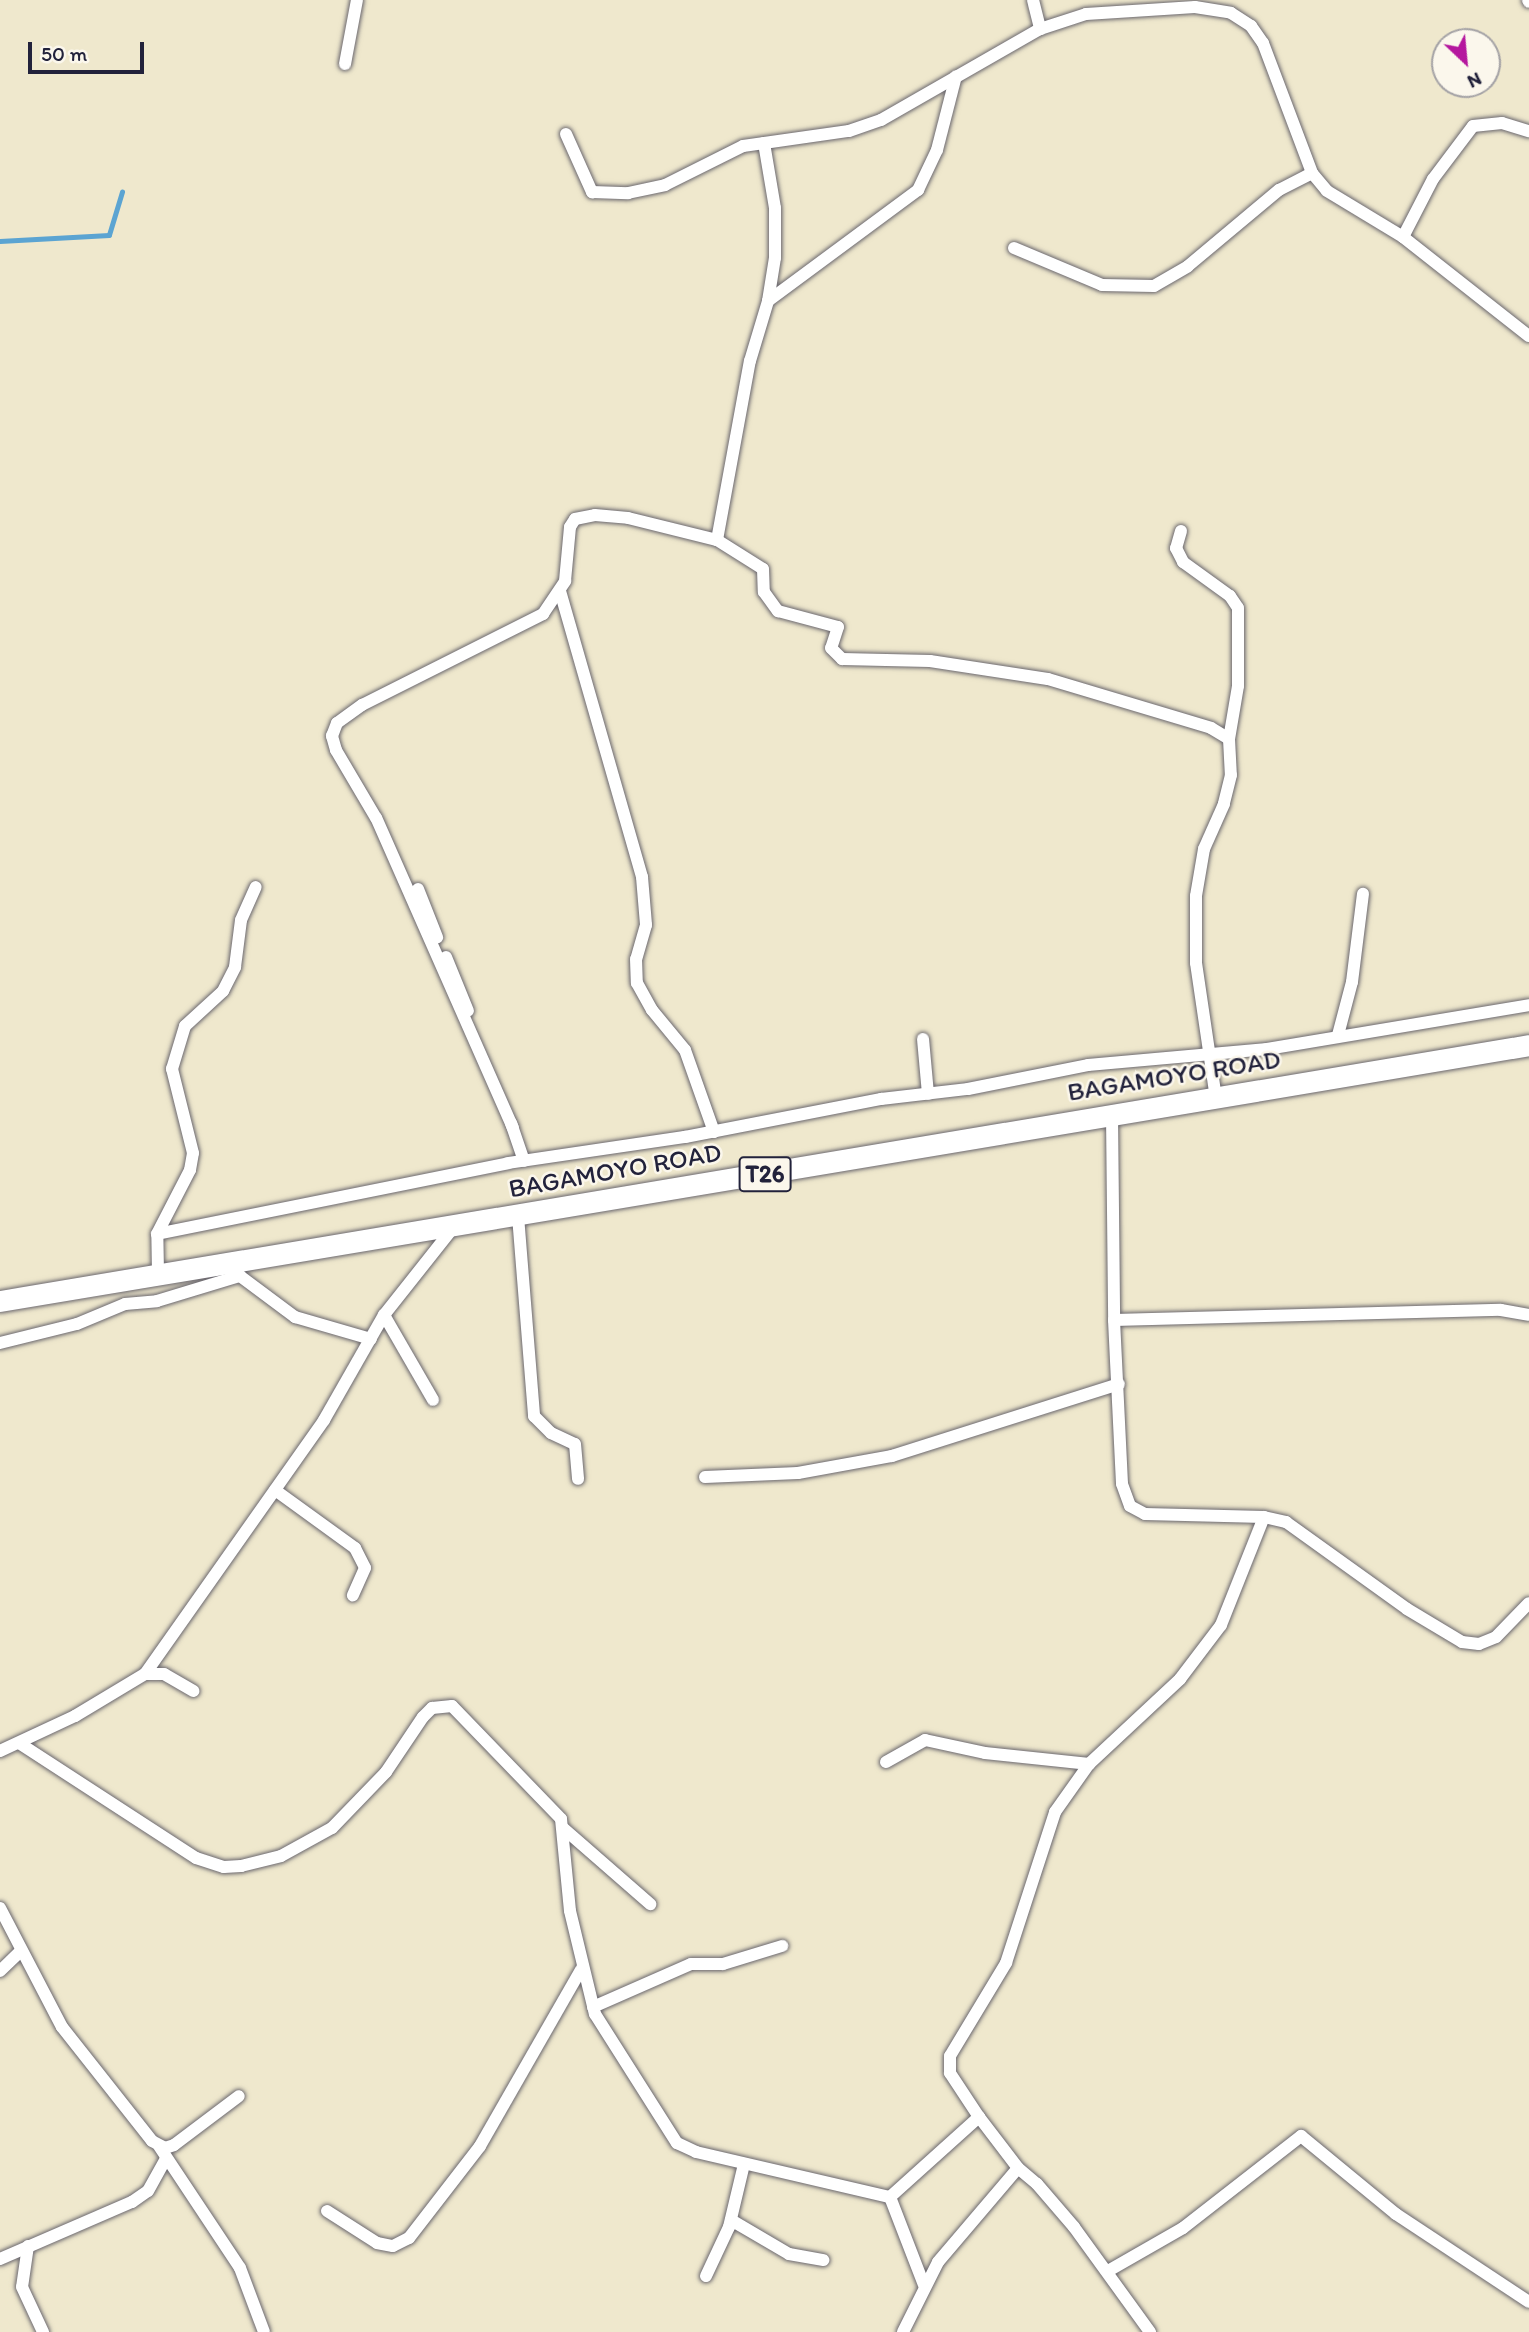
<!DOCTYPE html>
<html>
<head>
<meta charset="utf-8">
<style>
	body { margin:0 }
	#map { position:relative; width:1529px; height:2332px; overflow:hidden; background:#efe8cd; font-family:Itim,sans-serif }
	div>[style] { position:absolute }
	.stream>* { height:4.5px; margin:-2.25px; padding:0 2.25px; transform-origin:2.25px; border-radius:2.25px; background:#5ba4d2 }
	.roads { filter:drop-shadow(0 0 2px #6a676e) drop-shadow(0 0 2px #6a676e) }
	.minor>* { height:12px; margin:-6px; padding:0 6px; transform-origin:6px; border-radius:6px; background:#fff }
	.trunk>* { height:21px; margin:-10.5px; padding:0 10.5px; transform-origin:10.5px; border-radius:10.5px; background:#fff }
	span { translate:-50% -50%; white-space:nowrap; text-align:center; line-height:1.15; -webkit-text-stroke:5px #fbf7ec; paint-order:stroke }
	.shield-label span { padding:2px 5px; background:#fbf7ec; border:2px solid; border-radius:5px; -webkit-text-stroke-width:0 }
	.shield-label { font-size:24px; color:#22223b; font-weight:700 }
	.street-label { font-size:26px; color:#22223b }
	.north { position:absolute; left:1431px; top:28px; width:70px; height:70px; box-sizing:border-box; background:#fbf7ec; border:2px solid #a4a2a5; border-radius:50%; rotate:154deg; font-size:19px; font-weight:700; line-height:28px; text-align:center; color:#22223b }
	.north::after { content:''; display:block; margin:auto; width:24px; height:32px; background:#b5179e; clip-path:polygon(50% 0,100% 100%,50% 72%,0 100%) }
	.scale { position:absolute; left:28px; top:42px; width:116px; height:32px; box-sizing:border-box; border:4px solid #22223b; border-top:0; padding-left:9px; font-size:21px; line-height:24px; white-space:nowrap; color:#22223b; -webkit-text-stroke:5px #fbf7ec; paint-order:stroke }
</style>
</head>
<body>
<div id="map">
	<div class="stream">
		<i style="left:0;top:241px;width:109px;rotate:-3.2deg"></i>
		<i style="left:109px;top:235px;width:45px;rotate:-73.2deg"></i>
	</div>
	<div class="roads">
		<div class="minor">
			<i style="left:1033px;top:0;width:30px;rotate:76deg"></i>
			<i style="left:1528px;top:0;width:2px;rotate:63deg"></i>
			<i style="left:345px;top:64px;width:65px;rotate:-79.4deg"></i>
			<i style="left:566px;top:134px;width:64px;rotate:65.9deg"></i>
			<i style="left:592px;top:192px;width:36px;rotate:2deg"></i>
			<i style="left:628px;top:193px;width:38px;rotate:-12deg"></i>
			<i style="left:665px;top:185px;width:87px;rotate:-26.6deg"></i>
			<i style="left:743px;top:146px;width:107px;rotate:-8.1deg"></i>
			<i style="left:849px;top:131px;width:34px;rotate:-19deg"></i>
			<i style="left:881px;top:120px;width:183px;rotate:-29.8deg"></i>
			<i style="left:1040px;top:29px;width:48px;rotate:-18.1deg"></i>
			<i style="left:1086px;top:14px;width:109px;rotate:-3.7deg"></i>
			<i style="left:1195px;top:7px;width:36px;rotate:9deg"></i>
			<i style="left:1231px;top:13px;width:24px;rotate:33deg"></i>
			<i style="left:1251px;top:26px;width:21px;rotate:55deg"></i>
			<i style="left:1263px;top:43px;width:139px;rotate:69.3deg"></i>
			<i style="left:1312px;top:173px;width:23px;rotate:50deg"></i>
			<i style="left:1327px;top:191px;width:89px;rotate:31.2deg"></i>
			<i style="left:1403px;top:237px;width:160px;rotate:38.2deg"></i>
			<i style="left:1403px;top:237px;width:65px;rotate:-62.7deg"></i>
			<i style="left:1433px;top:179px;width:66px;rotate:-53deg"></i>
			<i style="left:1473px;top:126px;width:29px;rotate:-6deg"></i>
			<i style="left:1502px;top:123px;width:28px;rotate:17deg"></i>
			<i style="left:1014px;top:248px;width:95px;rotate:22.8deg"></i>
			<i style="left:1102px;top:285px;width:52px;rotate:1.1deg"></i>
			<i style="left:1154px;top:286px;width:39px;rotate:-30deg"></i>
			<i style="left:1188px;top:266px;width:119px;rotate:-39.9deg"></i>
			<i style="left:1279px;top:190px;width:37px;rotate:-27deg"></i>
			<i style="left:768px;top:301px;width:187px;rotate:-36.5deg"></i>
			<i style="left:918px;top:190px;width:44px;rotate:-64.6deg"></i>
			<i style="left:937px;top:150px;width:76px;rotate:-75.6deg"></i>
			<i style="left:1181px;top:531px;width:18px;rotate:106deg"></i>
			<i style="left:1176px;top:548px;width:16px;rotate:63deg"></i>
			<i style="left:1183px;top:562px;width:58px;rotate:35.9deg"></i>
			<i style="left:1230px;top:596px;width:14px;rotate:56deg"></i>
			<i style="left:1238px;top:608px;width:78px;rotate:90deg"></i>
			<i style="left:1238px;top:686px;width:54px;rotate:99.6deg"></i>
			<i style="left:717px;top:540px;width:182px;rotate:-79.6deg"></i>
			<i style="left:750px;top:361px;width:63px;rotate:-73.3deg"></i>
			<i style="left:768px;top:301px;width:44px;rotate:-80.8deg"></i>
			<i style="left:775px;top:258px;width:50px;rotate:-90deg"></i>
			<i style="left:775px;top:208px;width:66px;rotate:-99.6deg"></i>
			<i style="left:560px;top:591px;width:298px;rotate:74deg"></i>
			<i style="left:642px;top:877px;width:48px;rotate:85.2deg"></i>
			<i style="left:646px;top:925px;width:35px;rotate:106deg"></i>
			<i style="left:636px;top:959px;width:24px;rotate:88deg"></i>
			<i style="left:637px;top:983px;width:31px;rotate:61deg"></i>
			<i style="left:652px;top:1010px;width:52px;rotate:50.5deg"></i>
			<i style="left:685px;top:1050px;width:87px;rotate:70.5deg"></i>
			<i style="left:418px;top:889px;width:52px;rotate:68.4deg"></i>
			<i style="left:446px;top:957px;width:58px;rotate:67.8deg"></i>
			<i style="left:1338px;top:1035px;width:55px;rotate:-75.2deg"></i>
			<i style="left:1352px;top:982px;width:89px;rotate:-82.9deg"></i>
			<i style="left:923px;top:1039px;width:55px;rotate:84.8deg"></i>
			<i style="left:1112px;top:1115px;width:205px;rotate:89.4deg"></i>
			<i style="left:1114px;top:1320px;width:164px;rotate:87.2deg"></i>
			<i style="left:1122px;top:1484px;width:23px;rotate:70deg"></i>
			<i style="left:1130px;top:1506px;width:17px;rotate:28deg"></i>
			<i style="left:1145px;top:1514px;width:119px;rotate:1.4deg"></i>
			<i style="left:1264px;top:1517px;width:23px;rotate:13deg"></i>
			<i style="left:1286px;top:1522px;width:149px;rotate:35.7deg"></i>
			<i style="left:1407px;top:1609px;width:64px;rotate:31deg"></i>
			<i style="left:1462px;top:1642px;width:17px;rotate:7deg"></i>
			<i style="left:1479px;top:1644px;width:18px;rotate:-22deg"></i>
			<i style="left:1496px;top:1637px;width:47px;rotate:-45.9deg"></i>
			<i style="left:511px;top:1123px;width:40px;rotate:71.1deg"></i>
			<i style="left:513px;top:1128px;width:339px;rotate:-113.8deg"></i>
			<i style="left:376px;top:818px;width:79px;rotate:-120.5deg"></i>
			<i style="left:336px;top:750px;width:15px;rotate:-106deg"></i>
			<i style="left:332px;top:736px;width:14px;rotate:-69deg"></i>
			<i style="left:337px;top:723px;width:31px;rotate:-36deg"></i>
			<i style="left:362px;top:705px;width:203px;rotate:-26.7deg"></i>
			<i style="left:543px;top:614px;width:40px;rotate:-56deg"></i>
			<i style="left:565px;top:581px;width:54px;rotate:-84.7deg"></i>
			<i style="left:570px;top:527px;width:9px;rotate:-58deg"></i>
			<i style="left:575px;top:519px;width:20px;rotate:-11deg"></i>
			<i style="left:595px;top:515px;width:33px;rotate:5deg"></i>
			<i style="left:628px;top:518px;width:92px;rotate:13.9deg"></i>
			<i style="left:717px;top:540px;width:54px;rotate:32.2deg"></i>
			<i style="left:763px;top:569px;width:23px;rotate:88deg"></i>
			<i style="left:764px;top:592px;width:24px;rotate:54deg"></i>
			<i style="left:778px;top:611px;width:62px;rotate:14.9deg"></i>
			<i style="left:838px;top:627px;width:22px;rotate:108deg"></i>
			<i style="left:831px;top:648px;width:16px;rotate:45deg"></i>
			<i style="left:842px;top:659px;width:88px;rotate:1.3deg"></i>
			<i style="left:930px;top:661px;width:119px;rotate:8.7deg"></i>
			<i style="left:1048px;top:679px;width:170px;rotate:16.7deg"></i>
			<i style="left:1211px;top:728px;width:21px;rotate:31deg"></i>
			<i style="left:1229px;top:739px;width:36px;rotate:87deg"></i>
			<i style="left:1231px;top:775px;width:30px;rotate:104deg"></i>
			<i style="left:1224px;top:804px;width:49px;rotate:114deg"></i>
			<i style="left:1204px;top:849px;width:48px;rotate:99.7deg"></i>
			<i style="left:1196px;top:896px;width:67px;rotate:90deg"></i>
			<i style="left:1196px;top:963px;width:136px;rotate:81.6deg"></i>
			<i style="left:518px;top:1216px;width:201px;rotate:85.4deg"></i>
			<i style="left:534px;top:1416px;width:24px;rotate:45deg"></i>
			<i style="left:551px;top:1433px;width:26px;rotate:25deg"></i>
			<i style="left:575px;top:1444px;width:35px;rotate:85deg"></i>
			<i style="left:157px;top:1234px;width:358px;rotate:-11.4deg"></i>
			<i style="left:508px;top:1163px;width:179px;rotate:-8.4deg"></i>
			<i style="left:685px;top:1137px;width:200px;rotate:-11deg"></i>
			<i style="left:881px;top:1099px;width:88px;rotate:-6.6deg"></i>
			<i style="left:968px;top:1089px;width:122px;rotate:-11.3deg"></i>
			<i style="left:1088px;top:1065px;width:180px;rotate:-5.1deg"></i>
			<i style="left:1267px;top:1049px;width:266px;rotate:-9.5deg"></i>
			<i style="left:158px;top:1273px;width:39px;rotate:-91deg"></i>
			<i style="left:157px;top:1234px;width:72px;rotate:-62.7deg"></i>
			<i style="left:190px;top:1170px;width:17px;rotate:-80deg"></i>
			<i style="left:193px;top:1153px;width:87px;rotate:-104deg"></i>
			<i style="left:172px;top:1069px;width:45px;rotate:-73.2deg"></i>
			<i style="left:185px;top:1026px;width:52px;rotate:-42.6deg"></i>
			<i style="left:223px;top:991px;width:27px;rotate:-63deg"></i>
			<i style="left:235px;top:967px;width:47px;rotate:-82.7deg"></i>
			<i style="left:241px;top:920px;width:36px;rotate:-66deg"></i>
			<i style="left:384px;top:1315px;width:98px;rotate:60deg"></i>
			<i style="left:1114px;top:1320px;width:387px;rotate:-1.5deg"></i>
			<i style="left:1501px;top:1310px;width:28px;rotate:10deg"></i>
			<i style="left:0;top:1343px;width:79px;rotate:-13.9deg"></i>
			<i style="left:77px;top:1324px;width:52px;rotate:-22.6deg"></i>
			<i style="left:125px;top:1304px;width:32px;rotate:-5deg"></i>
			<i style="left:157px;top:1301px;width:87px;rotate:-16.8deg"></i>
			<i style="left:240px;top:1276px;width:69px;rotate:36.7deg"></i>
			<i style="left:295px;top:1317px;width:79px;rotate:16.1deg"></i>
			<i style="left:705px;top:1477px;width:93px;rotate:-2.5deg"></i>
			<i style="left:798px;top:1473px;width:96px;rotate:-10.3deg"></i>
			<i style="left:892px;top:1456px;width:238px;rotate:-17.6deg"></i>
			<i style="left:275px;top:1490px;width:99px;rotate:35.9deg"></i>
			<i style="left:355px;top:1548px;width:22px;rotate:63deg"></i>
			<i style="left:365px;top:1568px;width:30px;rotate:114deg"></i>
			<i style="left:145px;top:1674px;width:311px;rotate:-54.8deg"></i>
			<i style="left:324px;top:1420px;width:121px;rotate:-60.3deg"></i>
			<i style="left:384px;top:1315px;width:111px;rotate:-51.6deg"></i>
			<i style="left:19px;top:1743px;width:211px;rotate:33deg"></i>
			<i style="left:196px;top:1858px;width:29px;rotate:18deg"></i>
			<i style="left:224px;top:1867px;width:17px;rotate:-3deg"></i>
			<i style="left:241px;top:1866px;width:41px;rotate:-14deg"></i>
			<i style="left:281px;top:1856px;width:58px;rotate:-28.8deg"></i>
			<i style="left:332px;top:1828px;width:78px;rotate:-46deg"></i>
			<i style="left:386px;top:1772px;width:66px;rotate:-56.1deg"></i>
			<i style="left:423px;top:1717px;width:13px;rotate:-45deg"></i>
			<i style="left:432px;top:1708px;width:20px;rotate:-6deg"></i>
			<i style="left:452px;top:1706px;width:157px;rotate:46deg"></i>
			<i style="left:561px;top:1819px;width:92px;rotate:84.4deg"></i>
			<i style="left:570px;top:1911px;width:106px;rotate:76.4deg"></i>
			<i style="left:595px;top:2014px;width:153px;rotate:57.6deg"></i>
			<i style="left:677px;top:2143px;width:21px;rotate:25deg"></i>
			<i style="left:696px;top:2152px;width:199px;rotate:13.1deg"></i>
			<i style="left:890px;top:2197px;width:120px;rotate:-42deg"></i>
			<i style="left:0;top:1751px;width:83px;rotate:-25deg"></i>
			<i style="left:75px;top:1716px;width:82px;rotate:-31deg"></i>
			<i style="left:145px;top:1674px;width:19px"></i>
			<i style="left:164px;top:1674px;width:34px;rotate:30deg"></i>
			<i style="left:886px;top:1762px;width:45px;rotate:-29.4deg"></i>
			<i style="left:925px;top:1740px;width:61px;rotate:12.2deg"></i>
			<i style="left:985px;top:1753px;width:105px;rotate:6deg"></i>
			<i style="left:563px;top:1828px;width:116px;rotate:41.1deg"></i>
			<i style="left:0;top:1908px;width:134px;rotate:62.5deg"></i>
			<i style="left:62px;top:2027px;width:145px;rotate:51.7deg"></i>
			<i style="left:152px;top:2141px;width:15px;rotate:28deg"></i>
			<i style="left:165px;top:2148px;width:9px;rotate:-18deg"></i>
			<i style="left:174px;top:2145px;width:81px;rotate:-37deg"></i>
			<i style="left:0;top:1971px;width:29px;rotate:-44deg"></i>
			<i style="left:593px;top:2007px;width:107px;rotate:-23.7deg"></i>
			<i style="left:691px;top:1964px;width:32px"></i>
			<i style="left:723px;top:1964px;width:62px;rotate:-17deg"></i>
			<i style="left:159px;top:2146px;width:146px;rotate:56.4deg"></i>
			<i style="left:240px;top:2268px;width:68px;rotate:69.4deg"></i>
			<i style="left:890px;top:2197px;width:94px;rotate:68.9deg"></i>
			<i style="left:327px;top:2211px;width:59px;rotate:32.6deg"></i>
			<i style="left:377px;top:2243px;width:16px;rotate:11deg"></i>
			<i style="left:393px;top:2246px;width:18px;rotate:-27deg"></i>
			<i style="left:409px;top:2238px;width:116px;rotate:-52.3deg"></i>
			<i style="left:480px;top:2146px;width:203px;rotate:-60.2deg"></i>
			<i style="left:731px;top:2220px;width:67px;rotate:30.4deg"></i>
			<i style="left:789px;top:2254px;width:35px;rotate:10deg"></i>
			<i style="left:28px;top:2246px;width:41px;rotate:98.3deg"></i>
			<i style="left:22px;top:2287px;width:50px;rotate:65deg"></i>
			<i style="left:0;top:2259px;width:144px;rotate:-23.4deg"></i>
			<i style="left:132px;top:2202px;width:19px;rotate:-35deg"></i>
			<i style="left:148px;top:2191px;width:37px;rotate:-61deg"></i>
			<i style="left:1108px;top:2271px;width:86px;rotate:-29.8deg"></i>
			<i style="left:1183px;top:2228px;width:150px;rotate:-37.9deg"></i>
			<i style="left:1301px;top:2136px;width:123px;rotate:39.4deg"></i>
			<i style="left:1396px;top:2214px;width:159px;rotate:33.5deg"></i>
			<i style="left:706px;top:2276px;width:54px;rotate:-64.9deg"></i>
			<i style="left:729px;top:2227px;width:65px;rotate:-76.6deg"></i>
			<i style="left:903px;top:2332px;width:78px;rotate:-63.4deg"></i>
			<i style="left:938px;top:2262px;width:123px;rotate:-49.6deg"></i>
			<i style="left:1150px;top:2332px;width:130px;rotate:-125.9deg"></i>
			<i style="left:1074px;top:2227px;width:57px;rotate:-130.7deg"></i>
			<i style="left:1037px;top:2184px;width:25px;rotate:-140deg"></i>
			<i style="left:1018px;top:2168px;width:64px;rotate:-127.4deg"></i>
			<i style="left:979px;top:2117px;width:53px;rotate:-123.4deg"></i>
			<i style="left:950px;top:2073px;width:17px;rotate:-90deg"></i>
			<i style="left:950px;top:2056px;width:109px;rotate:-58.9deg"></i>
			<i style="left:1006px;top:1963px;width:159px;rotate:-72deg"></i>
			<i style="left:1055px;top:1812px;width:59px;rotate:-54.7deg"></i>
			<i style="left:1089px;top:1764px;width:125px;rotate:-43deg"></i>
			<i style="left:1180px;top:1679px;width:68px;rotate:-52.8deg"></i>
			<i style="left:1221px;top:1625px;width:116px;rotate:-68.3deg"></i>
		</div>
		<div class="trunk">
			<i style="left:0;top:1301px;width:1550px;rotate:-9.5deg"></i>
		</div>
	</div>
	<div class="shield-label">
		<span style="left:765px;top:1174px">T26</span>
	</div>
	<div class="street-label">
		<span style="left:1174px;top:1076px;rotate:-9deg">BAGAMOYO ROAD</span>
		<span style="left:615px;top:1171px;rotate:-10deg">BAGAMOYO ROAD</span>
	</div>
	<div class="north">N</div>
	<div class="scale">50 m</div>
</div>
</body>
</html>
